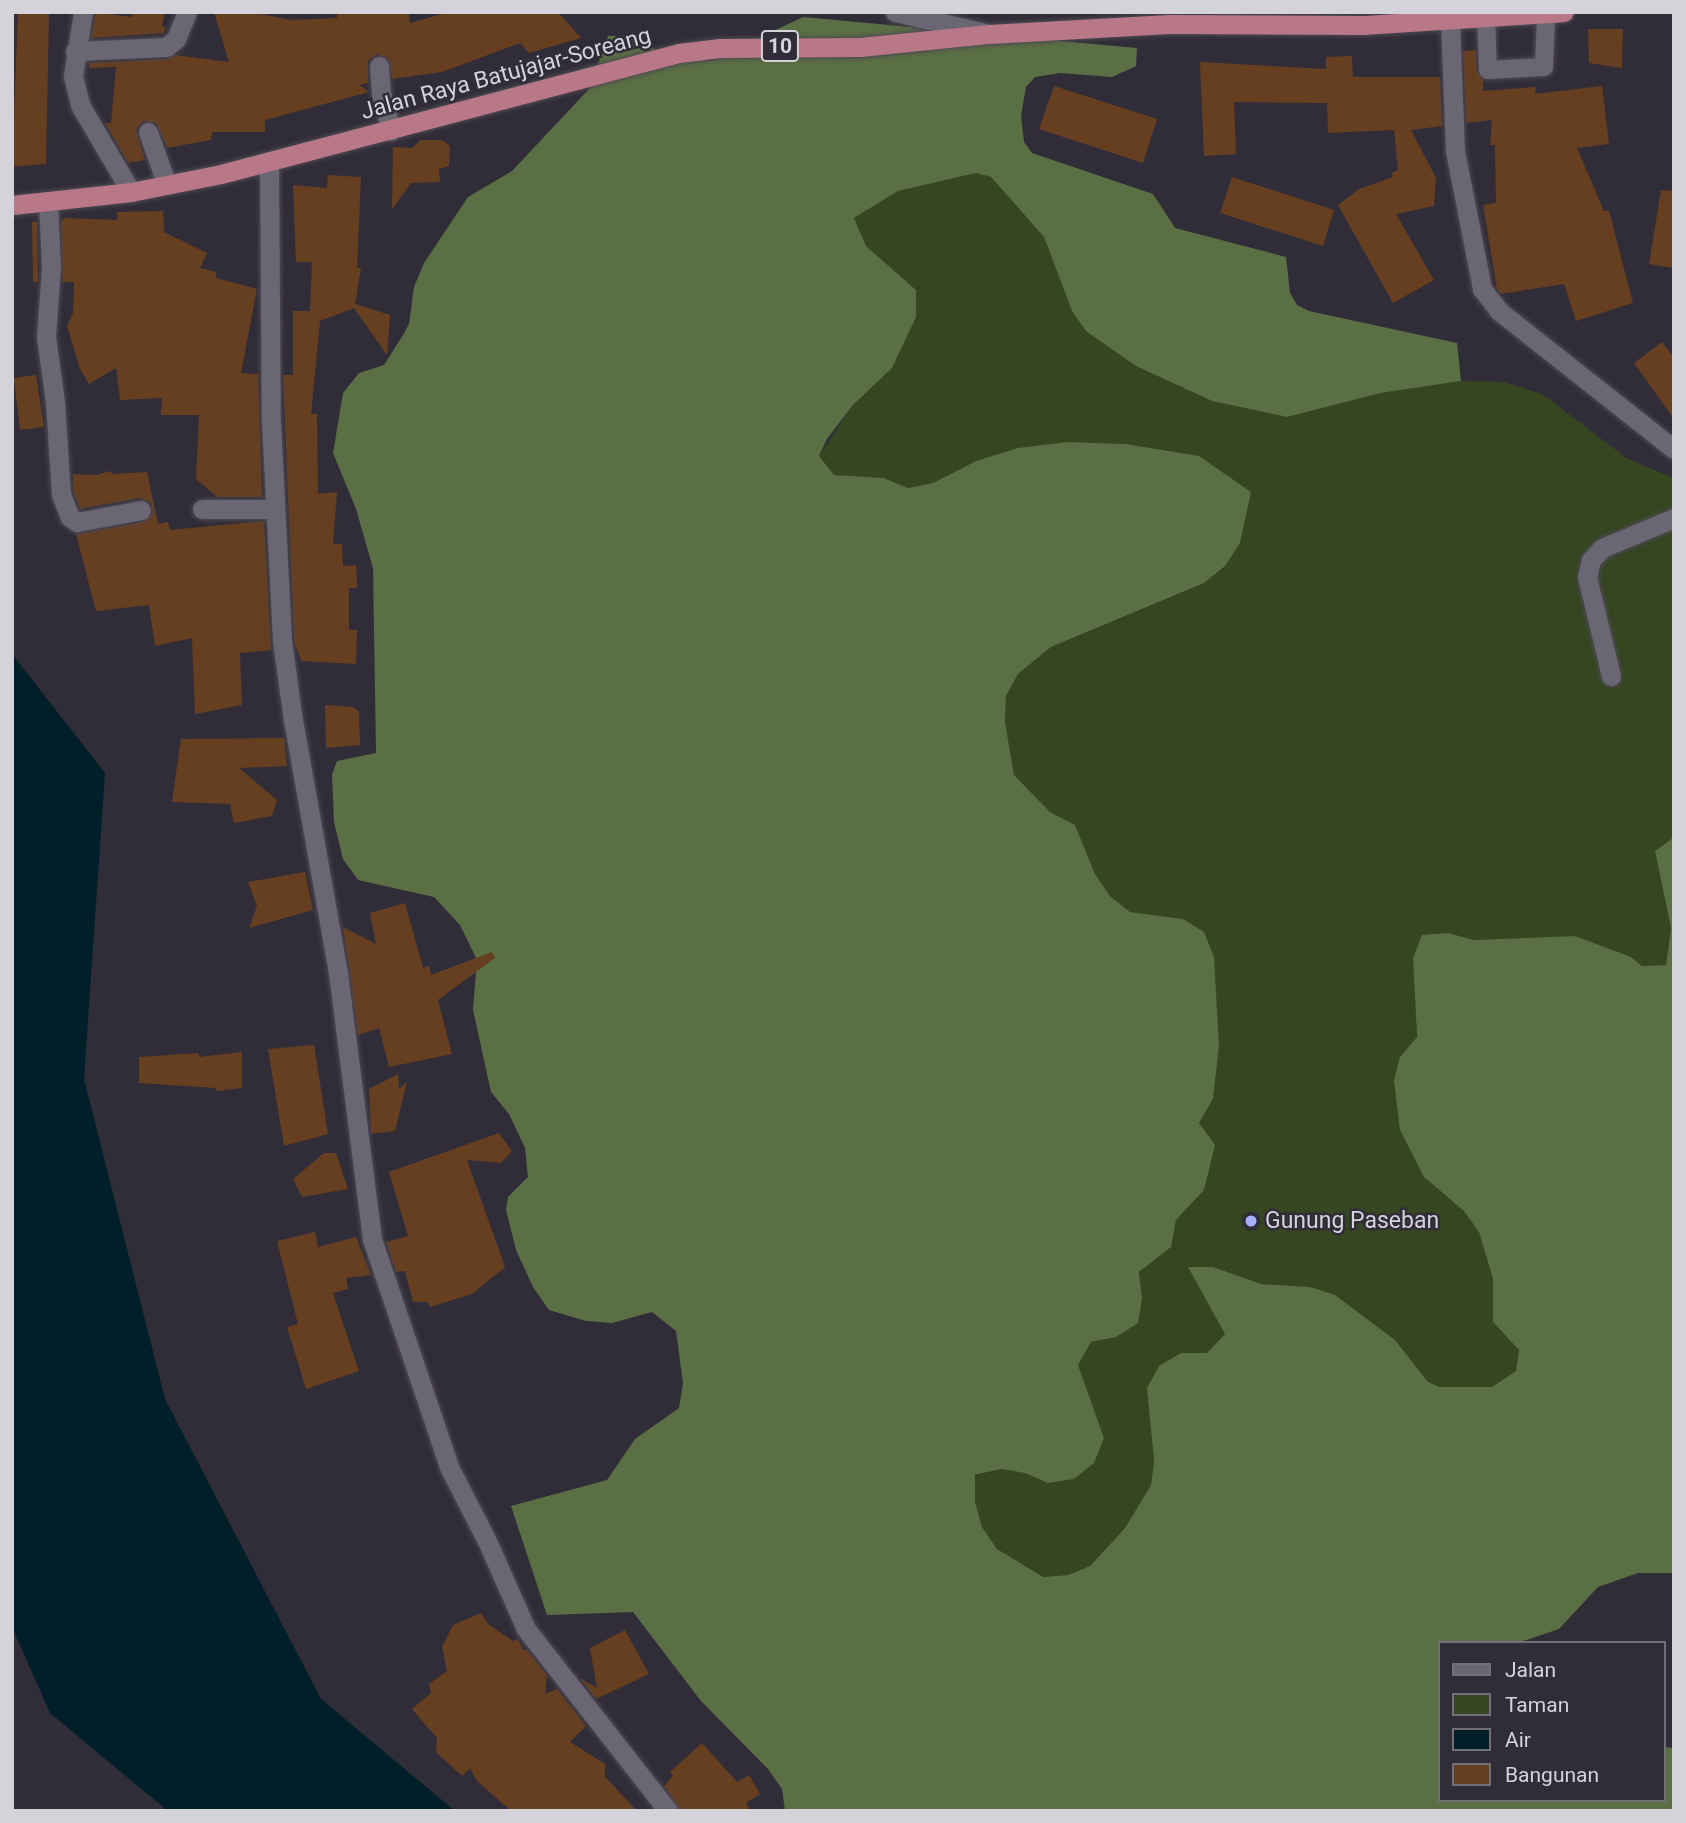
<!DOCTYPE html>
<html>
<head>
<meta charset="utf-8">
<style>
	body { margin:0 }
	#map { position:relative; width:1686px; height:1823px; overflow:hidden; background:#312d38; font-family:Roboto,sans-serif }
	div>[style] { position:absolute }
	.green>* { inset:0; background:#354620 }
	.forest>* { inset:0; background:#5a6f43 }
	.water>* { inset:0; background:#001f29 }
	.building>* { inset:0; background:#663f21 }
	.roads { filter:drop-shadow(0 0 2px #4e4a53) drop-shadow(0 0 2px #4e4a53) }
	.service>* { height:18px; margin:-9px; padding:0 9px; transform-origin:9px; border-radius:9px; background:#6a6673 }
	.minor>* { height:19px; margin:-9.5px; padding:0 9.5px; transform-origin:9.5px; border-radius:9.5px; background:#6a6673 }
	.tertiary>* { height:19px; margin:-9.5px; padding:0 9.5px; transform-origin:9.5px; border-radius:9.5px; background:#6a6673 }
	.trunk>* { height:19px; margin:-9.5px; padding:0 9.5px; transform-origin:9.5px; border-radius:9.5px; background:#b87888 }
	.dots>* { width:19px; height:19px; translate:-50% -50%; box-sizing:border-box; border:4px solid #312d38; border-radius:50% }
	span { translate:-50% -50%; white-space:nowrap; text-align:center; line-height:1.15; -webkit-text-stroke:5px #312d38; paint-order:stroke }
	.shield-label span { padding:2px 5px; background:#312d38; border:2px solid; border-radius:5px; -webkit-text-stroke-width:0 }
	.shield-label { font-size:21px; color:#d5d3da; font-weight:700 }
	.street-label { font-size:23px; color:#d5d3da }
	.poi-label { font-size:23px; color:#d5d3da }
	.left { translate:0 -50%; text-align:left }
	.frame { position:absolute; inset:0; border:14px solid #d5d3da; pointer-events:none }
	.legend { position:absolute; left:1438px; top:1641px; width:228px; height:161px; box-sizing:border-box; background:#312d38; border:2px solid #736f79; margin:0; padding:9px 12px; list-style:none; font-size:21px; color:#d5d3da }
	.legend li { display:flex; align-items:center; gap:14px; height:35px }
	.legend b { width:35px; border:2px solid #736f79 }
</style>
</head>
<body>
<div id="map">
	<div class="green">
		<i style="clip-path:polygon(976px 173px,991px 177px,1044px 237px,1072px 311px,1136px 366px,1212px 401px,1287px 417px,1381px 393px,1461px 381px,1503px 382px,1542px 394px,1628px 459px,1674px 478px,1674px 837px,1655px 851px,1671px 928px,1666px 965px,1642px 966px,1631px 957px,1575px 936px,1474px 940px,1448px 933px,1413px 958px,1417px 1037px,1400px 1057px,1424px 1177px,1465px 1211px,1479px 1232px,1493px 1279px,1493px 1322px,1519px 1350px,1516px 1371px,1492px 1387px,1440px 1387px,1428px 1382px,1395px 1340px,1310px 1287px,1261px 1284px,1213px 1267px,1189px 1267px,1225px 1334px,1208px 1353px,1181px 1353px,1160px 1366px,1148px 1388px,1154px 1461px,1151px 1485px,1125px 1528px,1090px 1566px,1068px 1575px,1043px 1577px,997px 1549px,982px 1527px,974px 1502px,974px 1476px,1001px 1469px,1025px 1473px,1049px 1483px,1104px 1438px,1078px 1365px,1091px 1342px,1116px 1337px,1142px 1298px,1139px 1272px,1170px 1247px,1176px 1220px,1204px 1190px,1199px 1123px,1213px 1099px,1182px 919px,1130px 912px,1110px 896px,1095px 874px,1075px 825px,1050px 812px,1014px 775px,1005px 722px,1006px 696px,1018px 674px,1051px 647px,1204px 583px,1225px 566px,1199px 456px,1126px 444px,1068px 442px,976px 461px,933px 483px,908px 488px,884px 478px,834px 475px,819px 456px,853px 405px,892px 368px,916px 290px,866px 246px,854px 218px,898px 191px)"></i>
	</div>
	<div class="forest">
		<i style="clip-path:polygon(803px 17px,1137px 48px,1136px 66px,1112px 77px,1060px 73px,1035px 77px,1026px 87px,1021px 116px,1024px 142px,1032px 153px,1153px 194px,1175px 228px,1286px 257px,1290px 293px,1297px 305px,1309px 311px,1457px 343px,1461px 381px,1381px 393px,1287px 417px,1212px 401px,1136px 366px,1086px 331px,1072px 311px,1044px 237px,991px 177px,976px 173px,898px 191px,854px 218px,866px 246px,916px 290px,916px 317px,892px 368px,853px 405px,827px 439px,819px 456px,834px 475px,884px 478px,908px 488px,933px 483px,976px 461px,1018px 448px,1068px 442px,1126px 444px,1199px 456px,1251px 492px,1240px 543px,1225px 566px,1204px 583px,1051px 647px,1018px 674px,1006px 696px,1005px 722px,1014px 775px,1050px 812px,1075px 825px,1095px 874px,1110px 896px,1130px 912px,1183px 919px,1204px 932px,1214px 957px,1219px 1045px,1213px 1099px,1199px 1123px,1215px 1145px,1204px 1190px,1176px 1220px,1171px 1247px,1139px 1272px,1142px 1298px,1138px 1323px,1116px 1337px,1091px 1342px,1078px 1365px,1104px 1438px,1094px 1463px,1074px 1479px,1048px 1483px,1025px 1473px,1001px 1469px,975px 1475px,975px 1502px,982px 1527px,997px 1549px,1043px 1577px,1068px 1575px,1090px 1566px,1125px 1528px,1151px 1485px,1154px 1461px,1147px 1388px,1159px 1366px,1181px 1353px,1207px 1353px,1225px 1334px,1188px 1267px,1213px 1267px,1261px 1284px,1310px 1287px,1335px 1295px,1395px 1340px,1428px 1382px,1440px 1387px,1492px 1387px,1516px 1371px,1519px 1350px,1493px 1322px,1493px 1279px,1479px 1232px,1464px 1211px,1424px 1177px,1400px 1130px,1394px 1081px,1400px 1057px,1417px 1037px,1413px 958px,1422px 935px,1448px 933px,1474px 940px,1575px 936px,1631px 957px,1642px 966px,1666px 965px,1671px 928px,1655px 851px,1674px 837px,1674px 1573px,1638px 1573px,1598px 1587px,1559px 1629px,1517px 1643px,1439px 1643px,1439px 1800px,1663px 1800px,1663px 1747px,1674px 1748px,1674px 1811px,785px 1811px,782px 1789px,768px 1769px,701px 1701px,633px 1612px,547px 1615px,511px 1506px,607px 1480px,635px 1439px,679px 1408px,683px 1383px,676px 1331px,652px 1312px,612px 1323px,586px 1321px,549px 1310px,533px 1287px,516px 1250px,506px 1210px,508px 1197px,528px 1177px,525px 1148px,509px 1114px,491px 1092px,473px 1010px,477px 960px,460px 925px,434px 897px,358px 880px,343px 859px,334px 822px,332px 775px,337px 761px,376px 753px,373px 568px,356px 509px,333px 453px,343px 393px,359px 373px,384px 365px,403px 335px,409px 324px,414px 287px,424px 263px,468px 197px,512px 171px,589px 89px,608px 36px,634px 36px,656px 50px,710px 61px)"></i>
	</div>
	<div class="water">
		<i style="clip-path:polygon(12px 654px,105px 773px,84px 1079px,165px 1399px,321px 1699px,455px 1811px,168px 1811px,50px 1713px,12px 1627px)"></i>
	</div>
	<div class="building">
		<i style="clip-path:polygon(18px 12px,49px 12px,46px 164px,12px 167px)"></i>
		<i style="clip-path:polygon(95px 12px,131px 17px,132px 12px,165px 12px,162px 26px,165px 27px,164px 33px,91px 38px)"></i>
		<i style="clip-path:polygon(214px 12px,249px 12px,293px 20px,337px 18px,337px 12px,409px 12px,410px 23px,449px 12px,558px 12px,581px 38px,529px 53px,520px 43px,442px 72px,392px 79px,389px 60px,377px 54px,368px 61px,368px 83px,359px 85px,369px 92px,265px 120px,265px 132px,212px 132px,211px 140px,167px 148px,156px 123px,143px 121px,136px 130px,145px 160px,128px 163px,105px 123px,111px 123px,116px 67px,89px 68px,89px 63px,167px 59px,175px 55px,229px 62px)"></i>
		<i style="clip-path:polygon(1588px 29px,1623px 29px,1622px 68px,1589px 63px)"></i>
		<i style="clip-path:polygon(1476px 50px,1477px 71px,1483px 80px,1483px 91px,1536px 87px,1535px 94px,1602px 86px,1609px 144px,1577px 148px,1604px 211px,1609px 211px,1633px 303px,1576px 321px,1564px 284px,1501px 294px,1497px 289px,1483px 205px,1496px 203px,1495px 145px,1490px 145px,1492px 120px,1466px 123px,1463px 51px)"></i>
		<i style="clip-path:polygon(1352px 56px,1353px 77px,1440px 77px,1442px 126px,1411px 130px,1436px 178px,1434px 206px,1396px 214px,1434px 280px,1393px 303px,1338px 205px,1359px 189px,1393px 177px,1392px 173px,1398px 170px,1394px 130px,1328px 133px,1327px 103px,1234px 102px,1236px 154px,1204px 156px,1200px 62px,1326px 69px,1326px 57px)"></i>
		<i style="clip-path:polygon(1054px 86px,1157px 119px,1143px 163px,1039px 129px)"></i>
		<i style="clip-path:polygon(421px 140px,442px 140px,450px 146px,449px 166px,439px 169px,440px 182px,411px 183px,392px 209px,393px 147px,412px 148px)"></i>
		<i style="clip-path:polygon(328px 175px,361px 177px,357px 268px,361px 268px,355px 304px,390px 315px,387px 355px,354px 308px,320px 321px,311px 414px,317px 414px,318px 494px,337px 492px,333px 544px,342px 544px,343px 566px,356px 565px,357px 588px,349px 588px,349px 630px,357px 630px,356px 664px,301px 661px,294px 640px,283px 375px,293px 375px,293px 311px,310px 311px,312px 262px,296px 262px,293px 185px,327px 188px)"></i>
		<i style="clip-path:polygon(1232px 177px,1334px 210px,1323px 246px,1220px 213px)"></i>
		<i style="clip-path:polygon(1661px 190px,1674px 191px,1674px 268px,1649px 264px)"></i>
		<i style="clip-path:polygon(163px 211px,164px 232px,207px 253px,200px 268px,216px 272px,216px 278px,257px 289px,241px 373px,258px 374px,262px 497px,217px 497px,196px 479px,199px 415px,161px 415px,162px 398px,120px 400px,116px 368px,89px 384px,80px 369px,67px 326px,73px 313px,74px 282px,62px 282px,61px 222px,64px 218px,117px 220px,117px 212px)"></i>
		<i style="clip-path:polygon(32px 222px,37px 222px,38px 282px,33px 282px)"></i>
		<i style="clip-path:polygon(1662px 342px,1674px 358px,1674px 419px,1634px 363px)"></i>
		<i style="clip-path:polygon(36px 375px,44px 427px,20px 430px,14px 378px)"></i>
		<i style="clip-path:polygon(111px 471px,112px 474px,147px 472px,158px 524px,168px 522px,170px 530px,264px 521px,271px 650px,240px 653px,242px 705px,195px 714px,192px 638px,155px 646px,149px 605px,96px 611px,76px 534px,143px 522px,153px 513px,151px 503px,139px 498px,80px 509px,73px 491px,73px 474px,96px 475px)"></i>
		<i style="clip-path:polygon(325px 705px,353px 707px,359px 712px,360px 745px,326px 748px)"></i>
		<i style="clip-path:polygon(284px 738px,287px 766px,239px 768px,277px 800px,272px 816px,234px 823px,230px 804px,172px 802px,181px 739px)"></i>
		<i style="clip-path:polygon(305px 872px,313px 910px,249px 928px,257px 906px,248px 882px)"></i>
		<i style="clip-path:polygon(405px 903px,423px 968px,429px 966px,431px 975px,492px 952px,495px 958px,438px 1000px,452px 1054px,389px 1067px,379px 1028px,358px 1035px,343px 927px,376px 944px,370px 913px)"></i>
		<i style="clip-path:polygon(314px 1045px,328px 1134px,284px 1146px,268px 1049px)"></i>
		<i style="clip-path:polygon(242px 1052px,242px 1088px,216px 1091px,216px 1088px,139px 1083px,139px 1057px,199px 1053px,199px 1057px)"></i>
		<i style="clip-path:polygon(398px 1074px,399px 1089px,407px 1082px,395px 1131px,371px 1134px,369px 1089px)"></i>
		<i style="clip-path:polygon(499px 1133px,512px 1151px,501px 1163px,467px 1160px,505px 1267px,472px 1294px,430px 1307px,428px 1302px,413px 1302px,405px 1271px,396px 1272px,386px 1242px,408px 1236px,389px 1172px)"></i>
		<i style="clip-path:polygon(324px 1153px,336px 1153px,348px 1189px,302px 1197px,293px 1179px)"></i>
		<i style="clip-path:polygon(315px 1232px,318px 1247px,356px 1237px,371px 1275px,346px 1278px,348px 1289px,333px 1293px,359px 1371px,306px 1389px,287px 1327px,298px 1324px,277px 1241px)"></i>
		<i style="clip-path:polygon(481px 1613px,489px 1625px,513px 1641px,518px 1639px,523px 1650px,527px 1650px,547px 1675px,545px 1694px,557px 1689px,586px 1726px,570px 1742px,605px 1764px,605px 1777px,637px 1811px,511px 1811px,477px 1781px,470px 1768px,462px 1776px,436px 1752px,437px 1738px,412px 1709px,431px 1693px,429px 1684px,447px 1671px,442px 1647px,453px 1625px)"></i>
		<i style="clip-path:polygon(625px 1630px,649px 1674px,596px 1699px,580px 1678px,597px 1688px,590px 1648px)"></i>
		<i style="clip-path:polygon(702px 1743px,737px 1782px,749px 1775px,760px 1794px,746px 1803px,750px 1811px,680px 1811px,664px 1786px,673px 1776px,670px 1772px)"></i>
	</div>
	<div class="roads">
		<div class="service">
			<i style="left:1486px;top:16px;width:54px;rotate:87.9deg"></i>
			<i style="left:1488px;top:70px;width:56px;rotate:-3.1deg"></i>
			<i style="left:1544px;top:67px;width:53px;rotate:-87.8deg"></i>
		</div>
		<div class="minor">
			<i style="left:83px;top:12px;width:65px;rotate:98.9deg"></i>
			<i style="left:73px;top:76px;width:30px;rotate:76deg"></i>
			<i style="left:80px;top:105px;width:101px;rotate:59.6deg"></i>
			<i style="left:895px;top:12px;width:92px;rotate:13.1deg"></i>
			<i style="left:1450px;top:21px;width:130px;rotate:87.8deg"></i>
			<i style="left:1455px;top:151px;width:141px;rotate:78.9deg"></i>
			<i style="left:1482px;top:289px;width:28px;rotate:52deg"></i>
			<i style="left:1499px;top:311px;width:223px;rotate:38.3deg"></i>
			<i style="left:75px;top:51px;width:91px;rotate:-2.5deg"></i>
			<i style="left:166px;top:47px;width:13px;rotate:-39deg"></i>
			<i style="left:176px;top:39px;width:29px;rotate:-68deg"></i>
			<i style="left:379px;top:66px;width:27px;rotate:86deg"></i>
			<i style="left:381px;top:93px;width:39px;rotate:75deg"></i>
			<i style="left:148px;top:132px;width:56px;rotate:70.3deg"></i>
			<i style="left:48px;top:202px;width:65px;rotate:87.4deg"></i>
			<i style="left:51px;top:267px;width:70px;rotate:94.1deg"></i>
			<i style="left:46px;top:337px;width:66px;rotate:82.1deg"></i>
			<i style="left:55px;top:402px;width:92px;rotate:86.3deg"></i>
			<i style="left:61px;top:494px;width:25px;rotate:69deg"></i>
			<i style="left:70px;top:517px;width:9px;rotate:36deg"></i>
			<i style="left:77px;top:522px;width:65px;rotate:-10.6deg"></i>
			<i style="left:202px;top:509px;width:72px"></i>
			<i style="left:1611px;top:676px;width:102px;rotate:-103.6deg"></i>
			<i style="left:1587px;top:577px;width:17px;rotate:-77deg"></i>
			<i style="left:1591px;top:560px;width:16px;rotate:-47deg"></i>
			<i style="left:1602px;top:548px;width:78px;rotate:-22.6deg"></i>
		</div>
		<div class="tertiary">
			<i style="left:269px;top:162px;width:260px;rotate:89.6deg"></i>
			<i style="left:271px;top:422px;width:219px;rotate:87.1deg"></i>
			<i style="left:282px;top:641px;width:80px;rotate:82.1deg"></i>
			<i style="left:293px;top:720px;width:257px;rotate:79.9deg"></i>
			<i style="left:338px;top:973px;width:268px;rotate:82.7deg"></i>
			<i style="left:372px;top:1239px;width:241px;rotate:71.3deg"></i>
			<i style="left:449px;top:1467px;width:83px;rotate:62.8deg"></i>
			<i style="left:487px;top:1541px;width:96px;rotate:66.1deg"></i>
			<i style="left:526px;top:1629px;width:231px;rotate:52deg"></i>
		</div>
		<div class="trunk">
			<i style="left:12px;top:205px;width:120px;rotate:-6.2deg"></i>
			<i style="left:131px;top:192px;width:92px;rotate:-11.3deg"></i>
			<i style="left:221px;top:174px;width:474px;rotate:-14.8deg"></i>
			<i style="left:679px;top:53px;width:42px;rotate:-6.8deg"></i>
			<i style="left:721px;top:48px;width:139px;rotate:-0.4deg"></i>
			<i style="left:860px;top:47px;width:130px;rotate:-5.8deg"></i>
			<i style="left:989px;top:34px;width:180px;rotate:-3.2deg"></i>
			<i style="left:1169px;top:24px;width:195px;rotate:0.3deg"></i>
			<i style="left:1364px;top:25px;width:200px;rotate:-3.7deg"></i>
		</div>
	</div>
	<div class="dots">
		<i style="left:1251px;top:1221px;background:#a8b0fc"></i>
	</div>
	<div class="shield-label">
		<span style="left:780px;top:46px">10</span>
	</div>
	<div class="street-label">
		<span style="left:506px;top:74px;rotate:-15deg">Jalan Raya Batujajar-Soreang</span>
	</div>
	<div class="poi-label">
		<span class="left" style="left:1265px;top:1221px">Gunung Paseban</span>
	</div>
	<div class="frame"></div>
	<ul class="legend">
	<li><b style="height:9px;background:#6a6673"></b>Jalan</li>
	<li><b style="height:19px;background:#354620"></b>Taman</li>
	<li><b style="height:19px;background:#001f29"></b>Air</li>
	<li><b style="height:19px;background:#663f21"></b>Bangunan</li>
	</ul>
</div>
</body>
</html>
